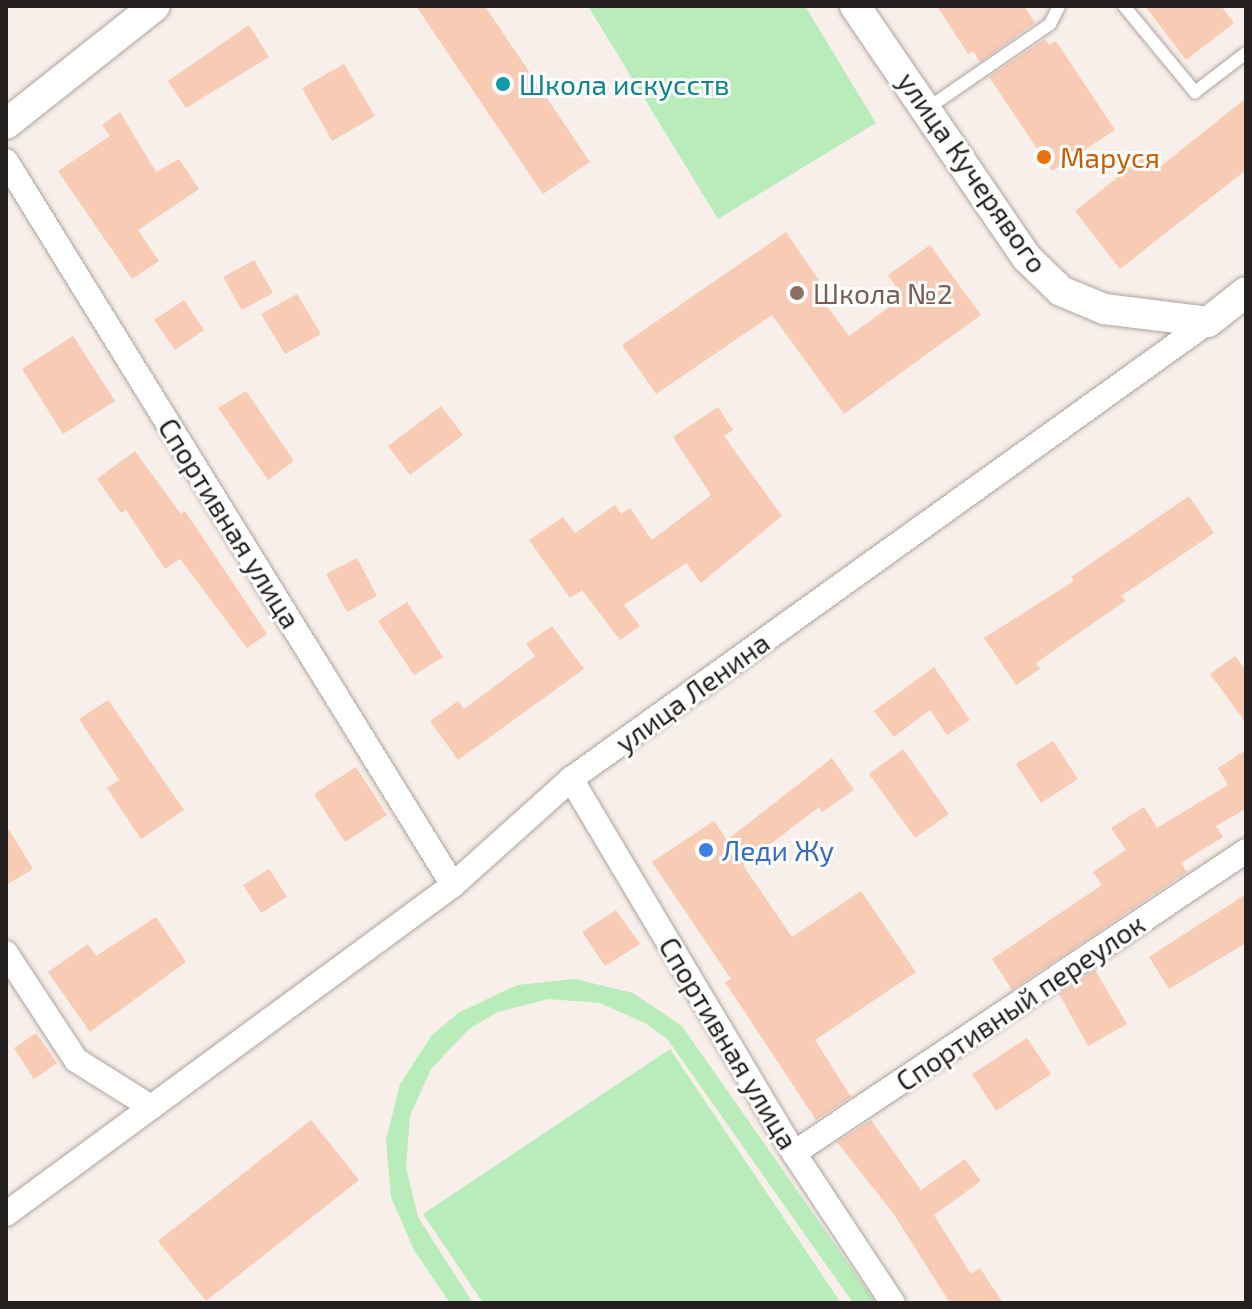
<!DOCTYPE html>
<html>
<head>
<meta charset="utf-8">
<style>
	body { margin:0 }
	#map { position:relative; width:1252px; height:1309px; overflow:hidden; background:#f9efea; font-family:"Exo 2",sans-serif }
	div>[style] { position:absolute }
	.green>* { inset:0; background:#b9ecbb }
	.building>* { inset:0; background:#f8cbb4 }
	.roads { filter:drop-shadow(0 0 2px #aea5a0) drop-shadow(0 0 2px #aea5a0) }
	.service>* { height:12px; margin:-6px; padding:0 6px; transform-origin:6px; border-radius:6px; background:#fff }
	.minor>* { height:24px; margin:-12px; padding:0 12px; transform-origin:12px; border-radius:12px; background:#fff }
	.tertiary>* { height:30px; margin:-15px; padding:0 15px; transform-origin:15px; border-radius:15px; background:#fff }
	.dots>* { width:22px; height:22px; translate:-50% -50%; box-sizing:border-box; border:4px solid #fefefe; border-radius:50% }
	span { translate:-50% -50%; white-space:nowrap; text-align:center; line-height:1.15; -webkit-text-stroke:6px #fefefe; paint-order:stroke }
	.culture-label { font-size:28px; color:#0d838f }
	.left { translate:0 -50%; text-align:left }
	.food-label { font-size:28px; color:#c56008 }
	.street-label { font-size:28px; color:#231f1e }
	.education-label { font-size:28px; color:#785e54 }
	.shop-label { font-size:28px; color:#366cbe }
	.frame { position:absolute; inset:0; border:8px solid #231f1e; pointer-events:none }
</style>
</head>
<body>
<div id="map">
	<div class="green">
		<i style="clip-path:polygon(588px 6px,805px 6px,876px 123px,718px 219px)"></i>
		<i style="clip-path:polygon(575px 979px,633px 993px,682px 1026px,876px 1303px,853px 1303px,668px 1040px,647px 1024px,600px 1003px,548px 999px,498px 1012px,469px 1029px,431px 1069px,410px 1116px,406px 1167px,418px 1217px,473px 1303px,450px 1303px,414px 1250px,391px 1197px,386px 1140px,400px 1084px,432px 1035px,458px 1013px,517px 985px)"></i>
		<i style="clip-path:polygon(670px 1049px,841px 1303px,483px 1303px,423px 1214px)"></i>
	</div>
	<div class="building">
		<i style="clip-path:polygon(416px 6px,485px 6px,590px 162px,543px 194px)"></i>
		<i style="clip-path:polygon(937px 6px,1024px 6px,1035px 23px,980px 62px,973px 51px,968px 54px)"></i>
		<i style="clip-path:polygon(1145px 6px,1221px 6px,1234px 23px,1186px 60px)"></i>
		<i style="clip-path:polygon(249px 25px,269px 57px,186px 108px,168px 81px)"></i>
		<i style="clip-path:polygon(1045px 39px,1049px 45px,1056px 41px,1115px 130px,1052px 171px,989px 77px)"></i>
		<i style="clip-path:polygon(344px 64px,375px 116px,332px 141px,302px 88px)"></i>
		<i style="clip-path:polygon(1246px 98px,1246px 170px,1120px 269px,1075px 211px,1143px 157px,1155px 171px)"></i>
		<i style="clip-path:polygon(120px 112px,156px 172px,179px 159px,199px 189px,138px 230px,159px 261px,132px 279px,58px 171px,110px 136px,102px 125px)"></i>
		<i style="clip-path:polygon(786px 232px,820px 282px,813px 287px,849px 336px,903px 297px,888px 275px,930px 245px,981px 315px,844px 414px,772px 315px,656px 394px,622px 345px)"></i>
		<i style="clip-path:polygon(254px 260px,273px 293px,242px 310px,223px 277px)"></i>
		<i style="clip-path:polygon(297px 294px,321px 334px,285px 354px,261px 314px)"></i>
		<i style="clip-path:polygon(184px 300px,204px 330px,175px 350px,154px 320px)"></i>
		<i style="clip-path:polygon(73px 336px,115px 401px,63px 434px,22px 369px)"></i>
		<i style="clip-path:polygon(246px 391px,294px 461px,268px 480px,218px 408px)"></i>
		<i style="clip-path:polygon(441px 406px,463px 435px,410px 475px,388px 446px)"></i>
		<i style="clip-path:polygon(718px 407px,733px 430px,724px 436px,782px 516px,701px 583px,686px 563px,624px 605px,640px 626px,620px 640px,582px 590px,570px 598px,529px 540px,563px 517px,575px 533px,615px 505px,621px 514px,630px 508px,652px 540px,711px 495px,673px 437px)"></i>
		<i style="clip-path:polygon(135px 451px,181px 514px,185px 511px,267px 634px,247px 648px,180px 559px,165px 569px,126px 510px,121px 513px,97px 479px)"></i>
		<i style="clip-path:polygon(1189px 496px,1214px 533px,1121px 596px,1125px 601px,1036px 663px,1040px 669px,1016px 685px,984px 638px,1074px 581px,1071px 577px)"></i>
		<i style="clip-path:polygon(357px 558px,377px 596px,347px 612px,326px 574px)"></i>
		<i style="clip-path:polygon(407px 602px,443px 657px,414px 675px,378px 621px)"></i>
		<i style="clip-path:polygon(552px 626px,584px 669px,458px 760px,430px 721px,458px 701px,464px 709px,535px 656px,526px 644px)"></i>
		<i style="clip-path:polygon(1235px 656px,1246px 670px,1246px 723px,1210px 674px)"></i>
		<i style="clip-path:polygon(934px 667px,970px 720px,947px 735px,930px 710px,894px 737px,874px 711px)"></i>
		<i style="clip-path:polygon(108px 700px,184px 810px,141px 839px,107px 788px,119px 780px,79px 719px)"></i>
		<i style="clip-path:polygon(1053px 741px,1078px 779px,1041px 803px,1016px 764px)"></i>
		<i style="clip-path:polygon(903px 749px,949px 814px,915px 838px,869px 774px)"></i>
		<i style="clip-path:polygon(1246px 750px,1246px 814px,1244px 810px,1216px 826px,1223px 837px,1181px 863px,1187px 872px,1012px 990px,992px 959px,1102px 885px,1093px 872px,1126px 850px,1111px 828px,1144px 807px,1157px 828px,1228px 785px,1218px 768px)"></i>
		<i style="clip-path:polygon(832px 758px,854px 790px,822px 812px,819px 807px,743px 865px,792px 937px,861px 891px,916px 972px,815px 1040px,851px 1097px,816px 1120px,725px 982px,731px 979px,652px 862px,714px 821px,727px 840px)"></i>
		<i style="clip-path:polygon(356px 767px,387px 815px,345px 842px,314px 794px)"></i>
		<i style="clip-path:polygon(6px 825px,33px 869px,6px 885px)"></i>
		<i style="clip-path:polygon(269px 869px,287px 897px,261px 913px,243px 885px)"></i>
		<i style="clip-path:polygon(1246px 894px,1246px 943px,1169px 989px,1149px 957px)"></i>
		<i style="clip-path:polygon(616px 910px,640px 944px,605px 966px,582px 932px)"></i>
		<i style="clip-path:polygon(156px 917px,186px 962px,90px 1032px,48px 972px,88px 944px,96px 956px)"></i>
		<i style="clip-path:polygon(1095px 970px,1127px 1024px,1088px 1046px,1059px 994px)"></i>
		<i style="clip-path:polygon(36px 1033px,57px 1063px,34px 1079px,14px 1048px)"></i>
		<i style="clip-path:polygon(1027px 1038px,1051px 1074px,996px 1111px,972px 1074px)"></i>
		<i style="clip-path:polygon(311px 1120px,359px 1180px,206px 1301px,158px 1241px)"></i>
		<i style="clip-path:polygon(871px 1120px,921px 1190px,965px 1159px,981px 1181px,934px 1215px,971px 1274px,980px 1268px,1003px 1303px,950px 1303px,893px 1213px,837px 1142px)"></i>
	</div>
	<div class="roads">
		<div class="service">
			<i style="left:1124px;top:6px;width:112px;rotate:50.5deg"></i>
			<i style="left:1195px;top:92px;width:64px;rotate:-37.4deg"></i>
			<i style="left:928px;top:108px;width:148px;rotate:-34.5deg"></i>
			<i style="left:1050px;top:24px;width:20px;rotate:-63deg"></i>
		</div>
		<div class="minor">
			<i style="left:6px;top:161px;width:851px;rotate:58.31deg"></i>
			<i style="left:571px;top:779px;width:435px;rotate:59.2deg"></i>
			<i style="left:794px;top:1153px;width:180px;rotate:56.6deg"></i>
			<i style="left:6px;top:953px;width:128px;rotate:56.8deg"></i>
			<i style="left:76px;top:1060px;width:89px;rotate:32.1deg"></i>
			<i style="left:794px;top:1153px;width:544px;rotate:-33.75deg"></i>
			<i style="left:6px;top:1214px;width:555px;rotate:-36.35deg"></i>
			<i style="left:453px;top:885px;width:159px;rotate:-41.9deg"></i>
			<i style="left:571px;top:779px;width:784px;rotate:-35.66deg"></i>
		</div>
		<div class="tertiary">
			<i style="left:855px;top:6px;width:305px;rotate:55.7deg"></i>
			<i style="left:1027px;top:258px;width:47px;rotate:44.1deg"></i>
			<i style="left:1061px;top:291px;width:47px;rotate:22.7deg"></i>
			<i style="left:1104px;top:309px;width:105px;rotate:7.1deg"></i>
			<i style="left:1208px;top:322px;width:48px;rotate:-38.3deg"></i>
			<i style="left:6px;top:124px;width:190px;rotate:-38.4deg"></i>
		</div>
	</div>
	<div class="dots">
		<i style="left:503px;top:84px;background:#0f9aa8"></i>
		<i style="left:1044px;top:157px;background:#e8710a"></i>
		<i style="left:797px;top:293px;background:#8d6e63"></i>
		<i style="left:706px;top:850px;background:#3f7fe0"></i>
	</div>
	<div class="culture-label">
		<span class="left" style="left:519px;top:84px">Школа искусств</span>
	</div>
	<div class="food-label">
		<span class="left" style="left:1060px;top:157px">Маруся</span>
	</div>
	<div class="street-label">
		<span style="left:973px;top:172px;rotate:55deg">улица Кучерявого</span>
		<span style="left:230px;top:523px;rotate:58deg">Спортивная улица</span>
		<span style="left:692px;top:692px;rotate:-36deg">улица Ленина</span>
		<span style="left:1020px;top:1002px;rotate:-34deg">Спортивный переулок</span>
		<span style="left:729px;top:1043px;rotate:59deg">Спортивная улица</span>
	</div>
	<div class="education-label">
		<span class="left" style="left:813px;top:293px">Школа №2</span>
	</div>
	<div class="shop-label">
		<span class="left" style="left:722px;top:850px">Леди Жу</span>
	</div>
	<div class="frame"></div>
</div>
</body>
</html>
